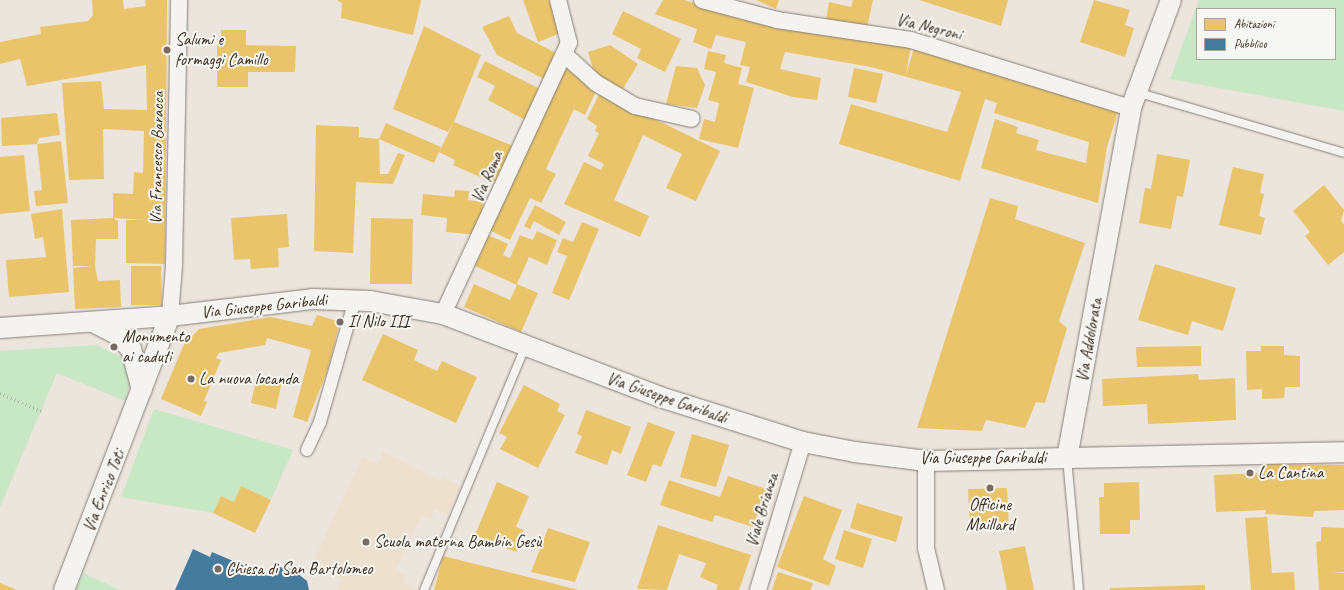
<!DOCTYPE html>
<html>
<head>
<meta charset="utf-8">
<style>
	body { margin:0 }
	#map { position:relative; width:1344px; height:590px; overflow:hidden; background:#ece5dd; font-family:Caveat,sans-serif }
	div>[style] { position:absolute }
	.built>* { inset:0; background:#eee0cf }
	.green>* { inset:0; background:#c7e7c5 }
	.homes>* { inset:0; background:#e9c46a }
	.public>* { inset:0; background:#457b9d }
	.path>* { height:2.5px; margin-top:-1.25px; transform-origin:0; background:repeating-linear-gradient(90deg,#b0aeab 0 1px,transparent 0 4px) }
	.roads { filter:drop-shadow(0 0 1px #867f79) drop-shadow(0 0 1px #867f79) }
	.service>* { height:8px; margin:-4px; padding:0 4px; transform-origin:4px; border-radius:4px; background:#f4f3f0 }
	.pedestrian>* { height:12px; margin:-6px; padding:0 6px; transform-origin:6px; border-radius:6px; background:#f4f3f0 }
	.minor>* { height:16px; margin:-8px; padding:0 8px; transform-origin:8px; border-radius:8px; background:#f4f3f0 }
	.tertiary>* { height:20px; margin:-10px; padding:0 10px; transform-origin:10px; border-radius:10px; background:#f4f3f0 }
	.dots>* { width:11px; height:11px; translate:-50% -50%; box-sizing:border-box; border:2px solid #f6f6f2; border-radius:50% }
	span { translate:-50% -50%; white-space:nowrap; text-align:center; line-height:1.15; -webkit-text-stroke:4px #f6f6f2; paint-order:stroke }
	.street-label { font-size:17px; color:#3b2a1e }
	.poi-label { font-size:17px; color:#3b2a1e }
	.left { translate:0 -50%; text-align:left }
	.legend { position:absolute; left:1196px; top:8px; width:140px; height:52px; box-sizing:border-box; background:#f6f6f2; border:1px solid #aba49d; margin:0; padding:5px 7px; list-style:none; font-size:12px; color:#3b2a1e }
	.legend li { display:flex; align-items:center; gap:8px; height:20px }
	.legend b { width:20px; border:1px solid #aba49d }
</style>
</head>
<body>
<div id="map">
	<div class="built">
		<i style="clip-path:polygon(383px 452px,441px 482px,443px 478px,461px 486px,447px 515px,435px 509px,431px 519px,421px 515px,396px 570px,406px 575px,403px 583px,417px 590px,336px 590px,341px 579px,312px 565px,362px 457px,378px 464px)"></i>
	</div>
	<div class="green">
		<i style="clip-path:polygon(evenodd,1199px 0,1344px 0,1344px 111px,1170px 79px,1199px 0,1197px 9px,1335px 9px,1335px 59px,1197px 59px,1197px 9px)"></i>
		<i style="clip-path:polygon(96px 345px,127px 360px,130px 383px,125px 401px,57px 373px,0 507px,0 351px)"></i>
		<i style="clip-path:polygon(154px 409px,293px 450px,271px 500px,241px 486px,234px 502px,221px 496px,213px 513px,121px 497px)"></i>
		<i style="clip-path:polygon(83px 573px,120px 590px,76px 590px)"></i>
	</div>
	<div class="homes">
		<i style="clip-path:polygon(92px 0,123px 0,124px 9px,146px 6px,145px 0,167px 0,165px 264px,126px 263px,126px 220px,144px 220px,113px 218px,118px 221px,118px 239px,96px 239px,95px 266px,98px 281px,120px 280px,121px 307px,75px 309px,73px 268px,92px 266px,73px 266px,71px 220px,113px 218px,113px 193px,133px 194px,134px 172px,143px 173px,144px 131px,103px 129px,104px 179px,69px 180px,62px 83px,101px 81px,104px 109px,147px 110px,146px 65px,27px 86px,20px 59px,0 64px,0 42px,41px 34px,40px 27px,88px 21px,93px 15px)"></i>
		<i style="clip-path:polygon(337px 0,421px 0,421px 1px,413px 35px,341px 18px,342px 3px)"></i>
		<i style="clip-path:polygon(523px 0,549px 0,561px 33px,538px 42px)"></i>
		<i style="clip-path:polygon(663px 0,684px 0,754px 22px,911px 45px,906px 75px,915px 45px,1120px 106px,1107px 147px,1098px 203px,981px 168px,995px 119px,1018px 127px,1016px 133px,1039px 140px,1036px 150px,1086px 163px,1089px 142px,994px 113px,997px 103px,985px 99px,960px 181px,839px 144px,851px 104px,947px 132px,961px 92px,871px 67px,785px 52px,780px 69px,821px 78px,817px 100px,793px 97px,746px 82px,750px 67px,740px 65px,746px 42px,716px 35px,711px 49px,693px 42px,697px 29px,655px 14px)"></i>
		<i style="clip-path:polygon(756px 0,779px 0,776px 9px)"></i>
		<i style="clip-path:polygon(853px 0,873px 0,867px 28px,826px 20px,829px 2px,851px 7px)"></i>
		<i style="clip-path:polygon(919px 0,1008px 0,1001px 26px)"></i>
		<i style="clip-path:polygon(1094px 0,1130px 10px,1125px 25px,1134px 28px,1125px 57px,1080px 42px)"></i>
		<i style="clip-path:polygon(623px 11px,681px 39px,665px 72px,637px 58px,641px 49px,612px 34px)"></i>
		<i style="clip-path:polygon(509px 16px,517px 33px,556px 53px,544px 79px,497px 55px,482px 27px)"></i>
		<i style="clip-path:polygon(424px 26px,481px 55px,454px 122px,513px 146px,496px 184px,453px 165px,455px 160px,439px 152px,434px 163px,379px 139px,386px 123px,441px 147px,439px 152px,454px 122px,448px 132px,393px 109px)"></i>
		<i style="clip-path:polygon(221px 30px,246px 30px,246px 45px,296px 46px,295px 72px,248px 72px,248px 87px,217px 87px,217px 44px,221px 44px)"></i>
		<i style="clip-path:polygon(610px 45px,638px 64px,621px 92px,595px 75px,588px 52px)"></i>
		<i style="clip-path:polygon(708px 51px,726px 55px,724px 63px,742px 68px,738px 84px,754px 88px,738px 148px,699px 139px,704px 119px,715px 122px,719px 103px,708px 100px,716px 72px,704px 69px)"></i>
		<i style="clip-path:polygon(485px 61px,542px 90px,527px 121px,488px 100px,495px 86px,477px 77px)"></i>
		<i style="clip-path:polygon(676px 66px,697px 68px,705px 85px,697px 108px,666px 104px)"></i>
		<i style="clip-path:polygon(565px 68px,597px 89px,585px 115px,574px 109px,546px 169px,556px 174px,541px 203px,530px 198px,510px 240px,489px 230px)"></i>
		<i style="clip-path:polygon(854px 68px,883px 74px,876px 103px,848px 97px)"></i>
		<i style="clip-path:polygon(600px 92px,720px 151px,696px 201px,666px 188px,682px 154px,643px 135px,614px 200px,649px 216px,640px 237px,564px 204px,584px 162px,601px 170px,604px 164px,588px 156px,599px 133px,595px 131px,597px 126px,587px 119px)"></i>
		<i style="clip-path:polygon(57px 113px,60px 135px,39px 138px,37px 144px,2px 146px,1px 118px)"></i>
		<i style="clip-path:polygon(316px 125px,359px 127px,359px 137px,379px 139px,380px 174px,388px 174px,398px 153px,405px 155px,393px 184px,356px 182px,353px 253px,314px 251px)"></i>
		<i style="clip-path:polygon(61px 141px,68px 203px,36px 206px,34px 191px,42px 190px,37px 144px)"></i>
		<i style="clip-path:polygon(1157px 154px,1190px 160px,1183px 197px,1177px 196px,1171px 229px,1139px 223px,1145px 188px,1151px 189px)"></i>
		<i style="clip-path:polygon(24px 155px,30px 211px,0 214px,0 157px)"></i>
		<i style="clip-path:polygon(1233px 167px,1264px 174px,1260px 193px,1264px 194px,1259px 216px,1265px 218px,1261px 235px,1219px 225px)"></i>
		<i style="clip-path:polygon(1324px 185px,1344px 210px,1341px 221px,1344px 225px,1344px 252px,1328px 265px,1305px 236px,1310px 232px,1293px 211px)"></i>
		<i style="clip-path:polygon(455px 190px,469px 191px,468px 200px,483px 202px,479px 235px,446px 232px,447px 218px,421px 215px,423px 194px,454px 197px)"></i>
		<i style="clip-path:polygon(990px 198px,1018px 206px,1015px 219px,1085px 243px,1059px 321px,1067px 328px,1045px 403px,1036px 402px,1025px 428px,986px 420px,982px 431px,917px 428px)"></i>
		<i style="clip-path:polygon(535px 205px,566px 222px,559px 235px,534px 221px,530px 229px,524px 226px)"></i>
		<i style="clip-path:polygon(62px 209px,69px 292px,9px 297px,6px 260px,46px 257px,43px 237px,35px 239px,31px 214px)"></i>
		<i style="clip-path:polygon(287px 214px,289px 247px,278px 248px,279px 267px,251px 269px,250px 259px,234px 260px,231px 218px)"></i>
		<i style="clip-path:polygon(371px 218px,413px 219px,412px 284px,370px 284px)"></i>
		<i style="clip-path:polygon(582px 222px,599px 229px,569px 300px,552px 293px,567px 256px,557px 252px,563px 238px,573px 242px)"></i>
		<i style="clip-path:polygon(537px 231px,557px 240px,547px 265px,529px 257px,517px 284px,538px 293px,521px 332px,464px 307px,474px 284px,510px 300px,517px 285px,475px 266px,488px 235px,508px 244px,503px 255px,510px 258px,520px 235px,533px 240px)"></i>
		<i style="clip-path:polygon(1155px 264px,1236px 288px,1223px 331px,1192px 321px,1188px 335px,1138px 320px)"></i>
		<i style="clip-path:polygon(131px 266px,161px 266px,162px 305px,131px 305px)"></i>
		<i style="clip-path:polygon(317px 315px,340px 322px,328px 369px,307px 422px,293px 417px,311px 350px,267px 338px,265px 345px,219px 353px,216px 358px,221px 360px,204px 401px,207px 402px,201px 416px,161px 399px,184px 344px,199px 329px,271px 317px,312px 326px)"></i>
		<i style="clip-path:polygon(383px 334px,418px 350px,414px 360px,426px 366px,437px 371px,442px 361px,477px 377px,456px 423px,362px 380px)"></i>
		<i style="clip-path:polygon(1201px 346px,1201px 366px,1137px 367px,1136px 347px)"></i>
		<i style="clip-path:polygon(1261px 346px,1284px 346px,1284px 355px,1300px 356px,1300px 387px,1285px 387px,1284px 398px,1262px 399px,1262px 389px,1247px 390px,1246px 351px,1261px 351px)"></i>
		<i style="clip-path:polygon(1198px 374px,1199px 380px,1235px 378px,1236px 420px,1148px 424px,1147px 404px,1103px 406px,1102px 379px)"></i>
		<i style="clip-path:polygon(257px 375px,282px 381px,276px 409px,251px 403px)"></i>
		<i style="clip-path:polygon(524px 385px,560px 404px,557px 411px,565px 415px,538px 468px,500px 449px,507px 437px,499px 433px)"></i>
		<i style="clip-path:polygon(586px 410px,631px 427px,621px 454px,612px 450px,607px 465px,575px 453px,582px 436px,577px 434px)"></i>
		<i style="clip-path:polygon(648px 422px,675px 432px,661px 467px,653px 464px,646px 482px,627px 475px)"></i>
		<i style="clip-path:polygon(692px 434px,729px 445px,716px 487px,680px 477px)"></i>
		<i style="clip-path:polygon(1264px 464px,1344px 465px,1344px 510px,1314px 511px,1313px 517px,1265px 514px,1266px 510px,1216px 512px,1214px 475px,1264px 473px)"></i>
		<i style="clip-path:polygon(728px 476px,766px 489px,753px 527px,715px 515px,712px 522px,660px 505px,669px 480px,720px 497px)"></i>
		<i style="clip-path:polygon(497px 482px,529px 496px,516px 527px,524px 530px,516px 552px,475px 535px)"></i>
		<i style="clip-path:polygon(1139px 482px,1140px 520px,1130px 520px,1130px 534px,1100px 534px,1099px 497px,1104px 497px,1104px 483px)"></i>
		<i style="clip-path:polygon(241px 486px,271px 500px,255px 533px,213px 513px,221px 496px,234px 502px)"></i>
		<i style="clip-path:polygon(1007px 488px,1009px 527px,970px 528px,968px 489px)"></i>
		<i style="clip-path:polygon(804px 496px,842px 510px,823px 559px,836px 566px,829px 586px,777px 567px)"></i>
		<i style="clip-path:polygon(857px 503px,903px 517px,896px 542px,850px 528px)"></i>
		<i style="clip-path:polygon(1267px 517px,1272px 573px,1294px 572px,1295px 590px,1251px 590px,1245px 518px)"></i>
		<i style="clip-path:polygon(658px 525px,751px 555px,739px 590px,716px 590px,718px 585px,700px 577px,706px 563px,679px 554px,667px 590px,637px 589px)"></i>
		<i style="clip-path:polygon(1321px 527px,1344px 528px,1344px 572px,1331px 572px,1344px 573px,1344px 590px,1319px 590px,1316px 542px,1321px 541px)"></i>
		<i style="clip-path:polygon(548px 528px,590px 542px,575px 582px,531px 572px)"></i>
		<i style="clip-path:polygon(844px 530px,872px 539px,863px 568px,835px 559px)"></i>
		<i style="clip-path:polygon(1025px 546px,1034px 590px,1007px 590px,999px 551px)"></i>
		<i style="clip-path:polygon(443px 556px,548px 582px,578px 590px,434px 590px)"></i>
		<i style="clip-path:polygon(778px 572px,813px 583px,811px 590px,772px 590px)"></i>
		<i style="clip-path:polygon(0 583px,17px 590px,0 590px)"></i>
		<i style="clip-path:polygon(1205px 585px,1205px 590px,1110px 590px,1110px 588px)"></i>
	</div>
	<div class="public">
		<i style="clip-path:polygon(193px 549px,210px 557px,212px 552px,268px 576px,279px 567px,292px 569px,307px 581px,309px 590px,175px 590px)"></i>
	</div>
	<div class="path">
		<i style="left:0;top:393px;width:45px;rotate:23.7deg"></i>
	</div>
	<div class="roads">
		<div class="service">
			<i style="left:1136px;top:92px;width:217px;rotate:16.3deg"></i>
			<i style="left:1067px;top:458px;width:133px;rotate:84.8deg"></i>
			<i style="left:424px;top:590px;width:263px;rotate:-67.4deg"></i>
		</div>
		<div class="pedestrian">
			<i style="left:307px;top:450px;width:31px;rotate:-65deg"></i>
			<i style="left:320px;top:422px;width:127px;rotate:-74deg"></i>
		</div>
		<div class="minor">
			<i style="left:702px;top:0;width:78px;rotate:14.9deg"></i>
			<i style="left:777px;top:20px;width:135px;rotate:8.5deg"></i>
			<i style="left:911px;top:40px;width:230px;rotate:17.2deg"></i>
			<i style="left:565px;top:55px;width:42px;rotate:42.1deg"></i>
			<i style="left:596px;top:83px;width:45px;rotate:30.5deg"></i>
			<i style="left:635px;top:106px;width:58px;rotate:12.8deg"></i>
			<i style="left:443px;top:314px;width:299px;rotate:-65.1deg"></i>
			<i style="left:569px;top:43px;width:44px;rotate:-104.3deg"></i>
			<i style="left:170px;top:316px;width:51px;rotate:-85.5deg"></i>
			<i style="left:174px;top:265px;width:265px;rotate:-88.9deg"></i>
			<i style="left:926px;top:461px;width:87px;rotate:90deg"></i>
			<i style="left:926px;top:548px;width:43px;rotate:76.6deg"></i>
			<i style="left:758px;top:590px;width:155px;rotate:-73.1deg"></i>
		</div>
		<div class="tertiary">
			<i style="left:93px;top:322px;width:25px;rotate:27deg"></i>
			<i style="left:115px;top:333px;width:23px;rotate:45deg"></i>
			<i style="left:131px;top:349px;width:42px;rotate:75deg"></i>
			<i style="left:0;top:328px;width:170px;rotate:-4deg"></i>
			<i style="left:170px;top:316px;width:143px;rotate:-6.8deg"></i>
			<i style="left:312px;top:299px;width:58px;rotate:2deg"></i>
			<i style="left:370px;top:301px;width:74px;rotate:10.1deg"></i>
			<i style="left:443px;top:314px;width:232px;rotate:20.9deg"></i>
			<i style="left:660px;top:397px;width:150px;rotate:17.5deg"></i>
			<i style="left:803px;top:442px;width:53px;rotate:10.9deg"></i>
			<i style="left:855px;top:452px;width:72px;rotate:7.2deg"></i>
			<i style="left:926px;top:461px;width:418px;rotate:-1.2deg"></i>
			<i style="left:1067px;top:458px;width:356px;rotate:-79.6deg"></i>
			<i style="left:1131px;top:108px;width:115px;rotate:-69.7deg"></i>
			<i style="left:64px;top:590px;width:294px;rotate:-68.9deg"></i>
		</div>
	</div>
	<div class="dots">
		<i style="left:167px;top:50px;background:#796b61"></i>
		<i style="left:340px;top:322px;background:#796b61"></i>
		<i style="left:114px;top:347px;background:#796b61"></i>
		<i style="left:191px;top:379px;background:#796b61"></i>
		<i style="left:1250px;top:473px;background:#796b61"></i>
		<i style="left:990px;top:488px;background:#796b61"></i>
		<i style="left:366px;top:542px;background:#796b61"></i>
		<i style="left:218px;top:569px;background:#796b61"></i>
	</div>
	<div class="street-label">
		<span style="left:929px;top:27px;rotate:14deg">Via Negroni</span>
		<span style="left:157px;top:158px;rotate:-89deg">Via Francesco Baracca</span>
		<span style="left:487px;top:177px;rotate:-66deg">Via Roma</span>
		<span style="left:264px;top:306px;rotate:-6deg">Via Giuseppe Garibaldi</span>
		<span style="left:1089px;top:340px;rotate:-80deg">Via Addolorata</span>
		<span style="left:667px;top:398px;rotate:19deg">Via Giuseppe Garibaldi</span>
		<span style="left:983px;top:458px">Via Giuseppe Garibaldi</span>
		<span style="left:104px;top:491px;rotate:-68deg">Via Enrico Toti</span>
		<span style="left:762px;top:510px;rotate:-73deg">Viale Brianza</span>
	</div>
	<div class="poi-label">
		<span class="left" style="left:175px;top:50px">Salumi e<br>formaggi Camillo</span>
		<span class="left" style="left:348px;top:322px">Il Nilo III</span>
		<span class="left" style="left:122px;top:347px">Monumento<br>ai caduti</span>
		<span class="left" style="left:199px;top:379px">La nuova locanda</span>
		<span class="left" style="left:1258px;top:473px">La Cantina</span>
		<span style="left:990px;top:515px">Officine<br>Maillard</span>
		<span class="left" style="left:374px;top:542px">Scuola materna Bambin Gesù</span>
		<span class="left" style="left:226px;top:569px">Chiesa di San Bartolomeo</span>
	</div>
	<ul class="legend">
	<li><b style="height:11px;background:#e9c46a"></b>Abitazioni</li>
	<li><b style="height:11px;background:#457b9d"></b>Pubblico</li>
	</ul>
</div>
</body>
</html>
